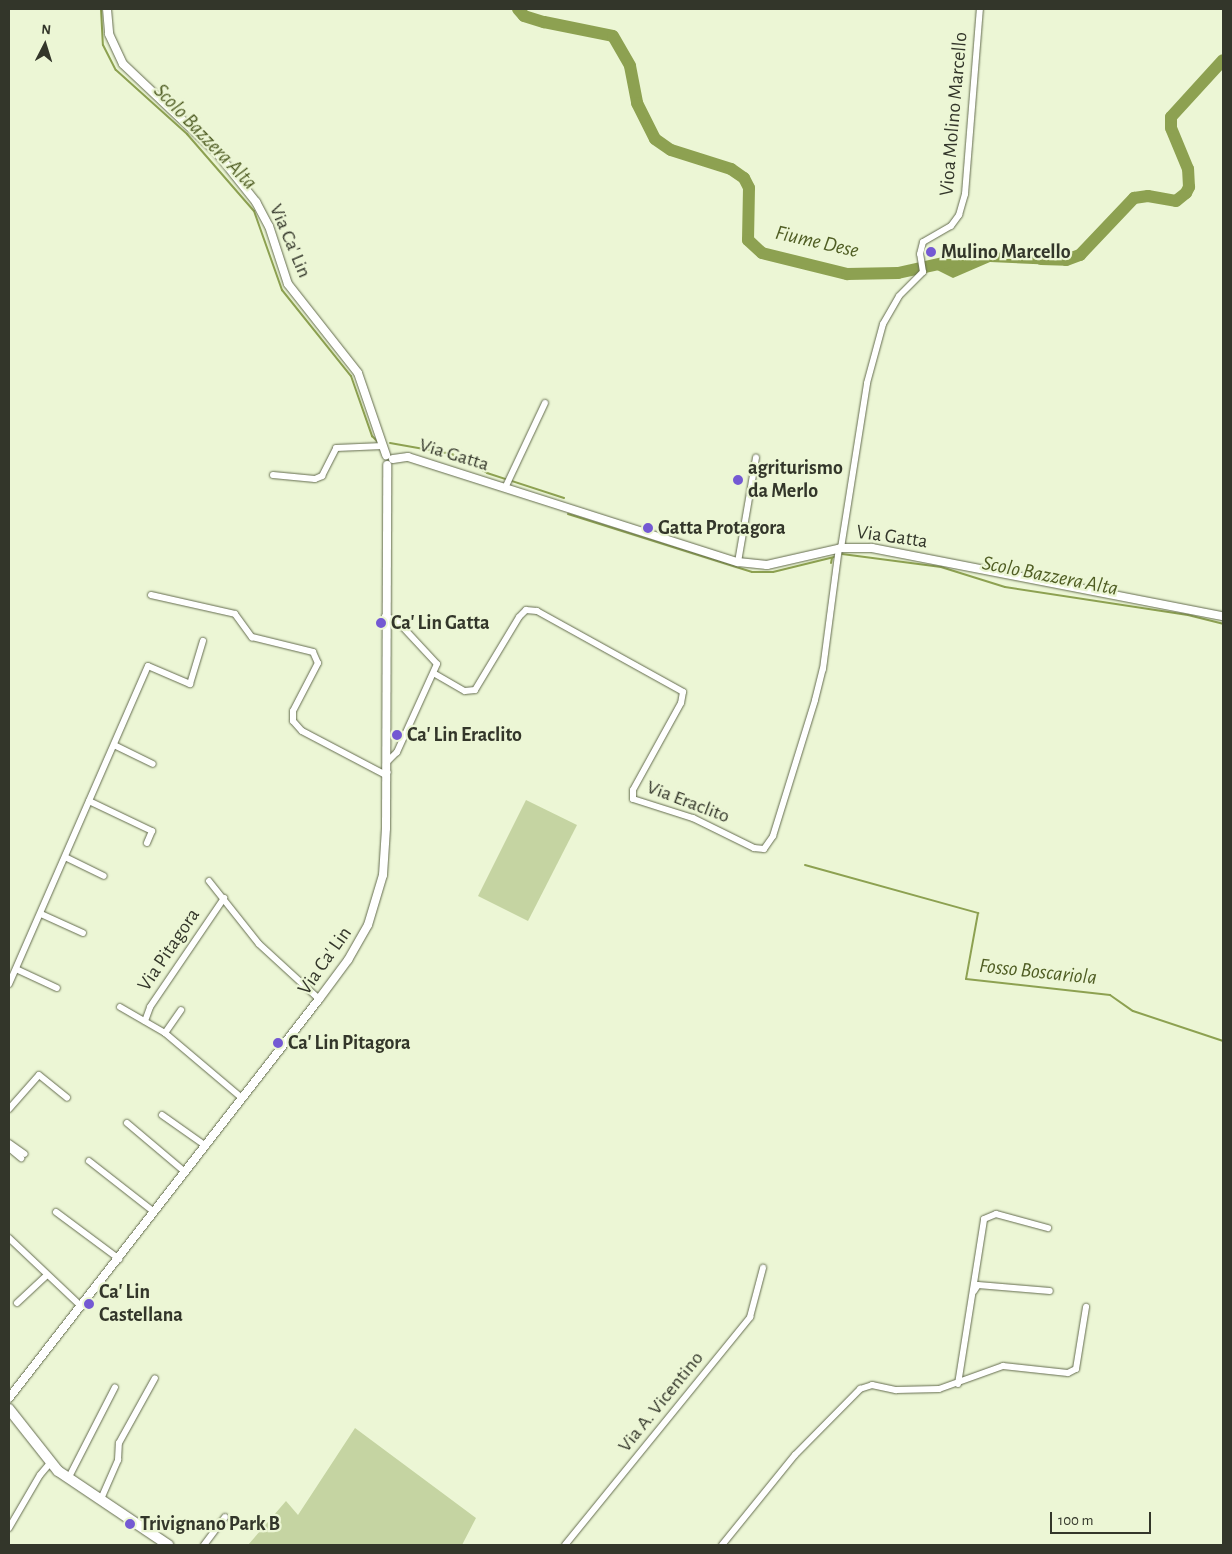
<!DOCTYPE html>
<html>
<head>
<meta charset="utf-8">
<style>
	body { margin:0 }
	#map { position:relative; width:1232px; height:1554px; overflow:hidden; background:#ecf6d5; font-family:"Alegreya Sans",sans-serif }
	div>[style] { position:absolute }
	.green>* { inset:0; background:#c5d4a2 }
	.water>* { inset:0; background:#8da151 }
	.stream>* { height:2px; margin:-1px; padding:0 1px; transform-origin:1px; border-radius:1px; background:#8da151 }
	.river>* { height:12px; margin:-6px; padding:0 6px; transform-origin:6px; border-radius:6px; background:#8da151 }
	.roads { filter:drop-shadow(0 0 1px #646c4f) drop-shadow(0 0 1px #646c4f) }
	.minor>* { height:6px; margin:-3px; padding:0 3px; transform-origin:3px; border-radius:3px; background:#fff }
	.tertiary>* { height:8px; margin:-4px; padding:0 4px; transform-origin:4px; border-radius:4px; background:#fff }
	.primary>* { height:10px; margin:-5px; padding:0 5px; transform-origin:5px; border-radius:5px; background:#fff }
	.dots>* { width:14px; height:14px; translate:-50% -50%; box-sizing:border-box; border:2px solid #ecf6d5; border-radius:50% }
	span { translate:-50% -50%; white-space:nowrap; text-align:center; line-height:1.15; -webkit-text-stroke:4.5px #ecf6d5; paint-order:stroke }
	.street-label { font-size:20px; color:#33362a }
	.poi-label { font-size:20px; color:#33362a; font-weight:700 }
	.left { translate:0 -50%; text-align:left }
	.water-label { font-size:21px; color:#4f5d23; font-style:italic }
	.frame { position:absolute; inset:0; border:10px solid #33362a; pointer-events:none }
	.north { position:absolute; left:20px; top:20px; width:50px; height:50px; -webkit-text-stroke:4px #ecf6d5; paint-order:stroke; rotate:5deg; font-size:14px; font-weight:700; line-height:20px; text-align:center; color:#33362a }
	.north::after { content:''; display:block; margin:auto; width:18px; height:22px; background:#33362a; clip-path:polygon(50% 0,100% 100%,50% 72%,0 100%) }
	.scale { position:absolute; left:1050px; top:1512px; width:101px; height:22px; box-sizing:border-box; border:2px solid #33362a; border-top:0; padding-left:6px; font-size:15px; line-height:18px; white-space:nowrap; color:#33362a; -webkit-text-stroke:4px #ecf6d5; paint-order:stroke }
</style>
</head>
<body>
<div id="map">
	<div class="green">
		<i style="clip-path:polygon(526px 800px,577px 825px,528px 921px,478px 896px)"></i>
		<i style="clip-path:polygon(355px 1428px,476px 1518px,462px 1545px,248px 1545px,286px 1501px,298px 1515px)"></i>
	</div>
	<div class="water">
		<i style="clip-path:polygon(956px 249px,1055px 257px,1057px 260px,1056px 265px,990px 262px,953px 278px,937px 270px,935px 261px)"></i>
	</div>
	<div class="stream">
		<i style="left:101px;top:9px;width:36px;rotate:87deg"></i>
		<i style="left:103px;top:45px;width:28px;rotate:63deg"></i>
		<i style="left:116px;top:70px;width:96px;rotate:42deg"></i>
		<i style="left:187px;top:134px;width:102px;rotate:49deg"></i>
		<i style="left:254px;top:211px;width:84px;rotate:70.5deg"></i>
		<i style="left:282px;top:290px;width:110px;rotate:51.3deg"></i>
		<i style="left:351px;top:376px;width:64px;rotate:70.7deg"></i>
		<i style="left:372px;top:436px;width:8px;rotate:45deg"></i>
		<i style="left:390px;top:443px;width:63px;rotate:10.1deg"></i>
		<i style="left:452px;top:454px;width:40px;rotate:28deg"></i>
		<i style="left:487px;top:473px;width:81px;rotate:18deg"></i>
		<i style="left:568px;top:514px;width:193px;rotate:17.5deg"></i>
		<i style="left:752px;top:572px;width:21px"></i>
		<i style="left:773px;top:572px;width:63px;rotate:-13.8deg"></i>
		<i style="left:842px;top:554px;width:100px;rotate:7.5deg"></i>
		<i style="left:941px;top:567px;width:67px;rotate:17.4deg"></i>
		<i style="left:1005px;top:587px;width:185px;rotate:8.7deg"></i>
		<i style="left:1188px;top:615px;width:36px;rotate:14deg"></i>
		<i style="left:831px;top:563px;width:5px;rotate:-79deg"></i>
		<i style="left:805px;top:865px;width:180px;rotate:15.5deg"></i>
		<i style="left:978px;top:913px;width:67px;rotate:100.3deg"></i>
		<i style="left:966px;top:979px;width:145px;rotate:6.3deg"></i>
		<i style="left:1110px;top:995px;width:28px;rotate:35deg"></i>
		<i style="left:1133px;top:1011px;width:95px;rotate:18.4deg"></i>
	</div>
	<div class="river">
		<i style="left:518px;top:9px;width:9px;rotate:49deg"></i>
		<i style="left:524px;top:16px;width:21px;rotate:17deg"></i>
		<i style="left:544px;top:22px;width:70px;rotate:11.5deg"></i>
		<i style="left:613px;top:36px;width:34px;rotate:60deg"></i>
		<i style="left:630px;top:66px;width:38px;rotate:79deg"></i>
		<i style="left:637px;top:103px;width:40px;rotate:63.4deg"></i>
		<i style="left:655px;top:139px;width:19px;rotate:35deg"></i>
		<i style="left:671px;top:150px;width:63px;rotate:17.6deg"></i>
		<i style="left:731px;top:169px;width:16px;rotate:35deg"></i>
		<i style="left:744px;top:178px;width:11px;rotate:63deg"></i>
		<i style="left:749px;top:188px;width:52px;rotate:91.1deg"></i>
		<i style="left:748px;top:240px;width:19px;rotate:43deg"></i>
		<i style="left:762px;top:253px;width:88px;rotate:13.9deg"></i>
		<i style="left:847px;top:274px;width:51px;rotate:-1.1deg"></i>
		<i style="left:898px;top:273px;width:55px;rotate:-12.5deg"></i>
		<i style="left:1041px;top:259px;width:25px;rotate:2deg"></i>
		<i style="left:1066px;top:260px;width:15px;rotate:-20deg"></i>
		<i style="left:1080px;top:255px;width:79px;rotate:-46.5deg"></i>
		<i style="left:1134px;top:198px;width:14px;rotate:-8deg"></i>
		<i style="left:1148px;top:196px;width:28px;rotate:10deg"></i>
		<i style="left:1176px;top:201px;width:13px;rotate:-39deg"></i>
		<i style="left:1186px;top:193px;width:7px;rotate:-63deg"></i>
		<i style="left:1189px;top:187px;width:18px;rotate:-93deg"></i>
		<i style="left:1188px;top:169px;width:44px;rotate:-112.5deg"></i>
		<i style="left:1171px;top:128px;width:11px;rotate:-90deg"></i>
		<i style="left:1171px;top:117px;width:77px;rotate:-47.6deg"></i>
	</div>
	<div class="roads">
		<div class="minor">
			<i style="left:273px;top:475px;width:42px;rotate:5.4deg"></i>
			<i style="left:315px;top:479px;width:8px;rotate:-23deg"></i>
			<i style="left:322px;top:476px;width:31px;rotate:-63deg"></i>
			<i style="left:336px;top:448px;width:47px;rotate:-2.4deg"></i>
			<i style="left:505px;top:488px;width:94px;rotate:-64.8deg"></i>
			<i style="left:841px;top:548px;width:167px;rotate:-81deg"></i>
			<i style="left:867px;top:383px;width:61px;rotate:-74.8deg"></i>
			<i style="left:883px;top:324px;width:32px;rotate:-60deg"></i>
			<i style="left:899px;top:296px;width:34px;rotate:-45deg"></i>
			<i style="left:923px;top:272px;width:18px;rotate:-99deg"></i>
			<i style="left:920px;top:254px;width:12px;rotate:-76deg"></i>
			<i style="left:923px;top:242px;width:32px;rotate:-30deg"></i>
			<i style="left:951px;top:226px;width:14px;rotate:-54deg"></i>
			<i style="left:959px;top:215px;width:22px;rotate:-74deg"></i>
			<i style="left:965px;top:194px;width:186px;rotate:-85.4deg"></i>
			<i style="left:738px;top:562px;width:106px;rotate:-80.2deg"></i>
			<i style="left:151px;top:595px;width:86px;rotate:12.7deg"></i>
			<i style="left:235px;top:614px;width:29px;rotate:54deg"></i>
			<i style="left:252px;top:637px;width:63px;rotate:13.8deg"></i>
			<i style="left:313px;top:652px;width:12px;rotate:66deg"></i>
			<i style="left:318px;top:663px;width:54px;rotate:117.5deg"></i>
			<i style="left:293px;top:711px;width:10px;rotate:90deg"></i>
			<i style="left:293px;top:721px;width:13px;rotate:48deg"></i>
			<i style="left:302px;top:731px;width:93px;rotate:27.7deg"></i>
			<i style="left:384px;top:774px;width:4px;rotate:-27deg"></i>
			<i style="left:385px;top:616px;width:14px;rotate:25deg"></i>
			<i style="left:398px;top:622px;width:57px;rotate:47.1deg"></i>
			<i style="left:437px;top:664px;width:97px;rotate:114.4deg"></i>
			<i style="left:397px;top:752px;width:13px;rotate:135deg"></i>
			<i style="left:435px;top:674px;width:34px;rotate:30deg"></i>
			<i style="left:465px;top:691px;width:10px;rotate:-6deg"></i>
			<i style="left:475px;top:690px;width:85px;rotate:-58.9deg"></i>
			<i style="left:519px;top:617px;width:10px;rotate:-45deg"></i>
			<i style="left:526px;top:610px;width:11px;rotate:5deg"></i>
			<i style="left:537px;top:611px;width:167px;rotate:29deg"></i>
			<i style="left:683px;top:692px;width:11px;rotate:100deg"></i>
			<i style="left:681px;top:703px;width:99px;rotate:118.9deg"></i>
			<i style="left:633px;top:790px;width:9px;rotate:90deg"></i>
			<i style="left:633px;top:799px;width:63px;rotate:17.6deg"></i>
			<i style="left:693px;top:818px;width:68px;rotate:26.2deg"></i>
			<i style="left:754px;top:848px;width:10px;rotate:6deg"></i>
			<i style="left:764px;top:849px;width:16px;rotate:-55deg"></i>
			<i style="left:773px;top:836px;width:142px;rotate:-72.8deg"></i>
			<i style="left:815px;top:700px;width:32px;rotate:-76deg"></i>
			<i style="left:823px;top:669px;width:122px;rotate:-82.5deg"></i>
			<i style="left:114px;top:745px;width:43px;rotate:26deg"></i>
			<i style="left:89px;top:801px;width:70px;rotate:25.5deg"></i>
			<i style="left:152px;top:831px;width:13px;rotate:113deg"></i>
			<i style="left:65px;top:857px;width:43px;rotate:26deg"></i>
			<i style="left:209px;top:881px;width:80px;rotate:51.6deg"></i>
			<i style="left:259px;top:944px;width:81px;rotate:42.5deg"></i>
			<i style="left:41px;top:914px;width:46px;rotate:24.3deg"></i>
			<i style="left:16px;top:969px;width:45px;rotate:24.9deg"></i>
			<i style="left:9px;top:984px;width:347px;rotate:-66.4deg"></i>
			<i style="left:148px;top:666px;width:46px;rotate:23.2deg"></i>
			<i style="left:190px;top:684px;width:45px;rotate:-73.2deg"></i>
			<i style="left:120px;top:1007px;width:52px;rotate:30deg"></i>
			<i style="left:165px;top:1033px;width:101px;rotate:40.2deg"></i>
			<i style="left:145px;top:1021px;width:15px;rotate:-70deg"></i>
			<i style="left:150px;top:1007px;width:132px;rotate:-55.8deg"></i>
			<i style="left:165px;top:1033px;width:28px;rotate:-55deg"></i>
			<i style="left:9px;top:1109px;width:45px;rotate:-48.6deg"></i>
			<i style="left:39px;top:1075px;width:36px;rotate:39deg"></i>
			<i style="left:162px;top:1115px;width:54px;rotate:35.2deg"></i>
			<i style="left:127px;top:1123px;width:76px;rotate:40.2deg"></i>
			<i style="left:9px;top:1143px;width:19px;rotate:35deg"></i>
			<i style="left:9px;top:1148px;width:16px;rotate:40deg"></i>
			<i style="left:89px;top:1161px;width:83px;rotate:38.1deg"></i>
			<i style="left:56px;top:1212px;width:79px;rotate:36.7deg"></i>
			<i style="left:9px;top:1238px;width:100px;rotate:43.4deg"></i>
			<i style="left:974px;top:1291px;width:7px;rotate:-56deg"></i>
			<i style="left:978px;top:1285px;width:72px;rotate:4.8deg"></i>
			<i style="left:17px;top:1303px;width:41px;rotate:-43deg"></i>
			<i style="left:958px;top:1384px;width:167px;rotate:-81deg"></i>
			<i style="left:984px;top:1219px;width:13px;rotate:-23deg"></i>
			<i style="left:996px;top:1214px;width:54px;rotate:15.1deg"></i>
			<i style="left:68px;top:1479px;width:103px;rotate:-62.9deg"></i>
			<i style="left:101px;top:1499px;width:43px;rotate:-66.4deg"></i>
			<i style="left:118px;top:1460px;width:17px;rotate:-87deg"></i>
			<i style="left:119px;top:1443px;width:74px;rotate:-61deg"></i>
			<i style="left:9px;top:1528px;width:61px;rotate:-59.7deg"></i>
			<i style="left:40px;top:1475px;width:16px;rotate:-50deg"></i>
			<i style="left:204px;top:1545px;width:35px;rotate:-53deg"></i>
			<i style="left:565px;top:1545px;width:294px;rotate:-50.9deg"></i>
			<i style="left:750px;top:1317px;width:51px;rotate:-75.1deg"></i>
			<i style="left:722px;top:1545px;width:116px;rotate:-51deg"></i>
			<i style="left:795px;top:1455px;width:93px;rotate:-45.4deg"></i>
			<i style="left:860px;top:1389px;width:13px;rotate:-18deg"></i>
			<i style="left:872px;top:1385px;width:25px;rotate:12deg"></i>
			<i style="left:896px;top:1390px;width:43px;rotate:-1.3deg"></i>
			<i style="left:939px;top:1389px;width:68px;rotate:-19.8deg"></i>
			<i style="left:1003px;top:1366px;width:65px;rotate:6.1deg"></i>
			<i style="left:1068px;top:1373px;width:9px;rotate:-27deg"></i>
			<i style="left:1076px;top:1369px;width:63px;rotate:-80.8deg"></i>
		</div>
		<div class="tertiary">
			<i style="left:107px;top:9px;width:25px;rotate:85deg"></i>
			<i style="left:109px;top:34px;width:33px;rotate:65deg"></i>
			<i style="left:123px;top:64px;width:129px;rotate:43.4deg"></i>
			<i style="left:217px;top:153px;width:63px;rotate:51.5deg"></i>
			<i style="left:256px;top:202px;width:27px;rotate:62deg"></i>
			<i style="left:269px;top:226px;width:61px;rotate:71.9deg"></i>
			<i style="left:288px;top:284px;width:113px;rotate:51.8deg"></i>
			<i style="left:358px;top:373px;width:87px;rotate:71.1deg"></i>
			<i style="left:393px;top:459px;width:15px;rotate:-8deg"></i>
			<i style="left:408px;top:457px;width:346px;rotate:17.7deg"></i>
			<i style="left:738px;top:562px;width:29px;rotate:6deg"></i>
			<i style="left:767px;top:565px;width:76px;rotate:-12.9deg"></i>
			<i style="left:841px;top:548px;width:31px"></i>
			<i style="left:872px;top:548px;width:358px;rotate:11deg"></i>
			<i style="left:9px;top:1398px;width:505px;rotate:-52.15deg"></i>
			<i style="left:319px;top:999px;width:49px;rotate:-53.4deg"></i>
			<i style="left:348px;top:960px;width:40px;rotate:-60.3deg"></i>
			<i style="left:368px;top:925px;width:52px;rotate:-73.3deg"></i>
			<i style="left:383px;top:875px;width:47px;rotate:-86.3deg"></i>
			<i style="left:386px;top:828px;width:363px;rotate:-89.8deg"></i>
		</div>
		<div class="primary">
			<i style="left:9px;top:1409px;width:79px;rotate:51.7deg"></i>
			<i style="left:58px;top:1471px;width:133px;rotate:33.9deg"></i>
		</div>
	</div>
	<div class="dots">
		<i style="left:931px;top:252px;background:#7459d3"></i>
		<i style="left:738px;top:480px;background:#7459d3"></i>
		<i style="left:648px;top:528px;background:#7459d3"></i>
		<i style="left:381px;top:623px;background:#7459d3"></i>
		<i style="left:397px;top:735px;background:#7459d3"></i>
		<i style="left:278px;top:1043px;background:#7459d3"></i>
		<i style="left:89px;top:1304px;background:#7459d3"></i>
		<i style="left:130px;top:1524px;background:#7459d3"></i>
	</div>
	<div class="street-label">
		<span style="left:954px;top:114px;rotate:-85deg">Vioa Molino Marcello</span>
		<span style="left:290px;top:241px;rotate:67deg">Via Ca' Lin</span>
		<span style="left:454px;top:455px;rotate:17deg">Via Gatta</span>
		<span style="left:892px;top:537px;rotate:8deg">Via Gatta</span>
		<span style="left:688px;top:802px;rotate:21deg">Via Eraclito</span>
		<span style="left:169px;top:950px;rotate:-56deg">Via Pitagora</span>
		<span style="left:325px;top:961px;rotate:-55deg">Via Ca' Lin</span>
		<span style="left:661px;top:1402px;rotate:-51deg">Via A. Vicentino</span>
	</div>
	<div class="poi-label">
		<span class="left" style="left:941px;top:252px">Mulino Marcello</span>
		<span class="left" style="left:748px;top:480px">agriturismo<br>da Merlo</span>
		<span class="left" style="left:658px;top:528px">Gatta Protagora</span>
		<span class="left" style="left:391px;top:623px">Ca' Lin Gatta</span>
		<span class="left" style="left:407px;top:735px">Ca' Lin Eraclito</span>
		<span class="left" style="left:288px;top:1043px">Ca' Lin Pitagora</span>
		<span class="left" style="left:99px;top:1304px">Ca' Lin<br>Castellana</span>
		<span class="left" style="left:140px;top:1524px">Trivignano Park B</span>
	</div>
	<div class="water-label">
		<span style="left:205px;top:137px;rotate:46deg">Scolo Bazzera Alta</span>
		<span style="left:817px;top:242px;rotate:13deg">Fiume Dese</span>
		<span style="left:1050px;top:576px;rotate:11deg">Scolo Bazzera Alta</span>
		<span style="left:1038px;top:972px;rotate:6deg">Fosso Boscariola</span>
	</div>
	<div class="frame"></div>
	<div class="north">N</div>
	<div class="scale">100 m</div>
</div>
</body>
</html>
